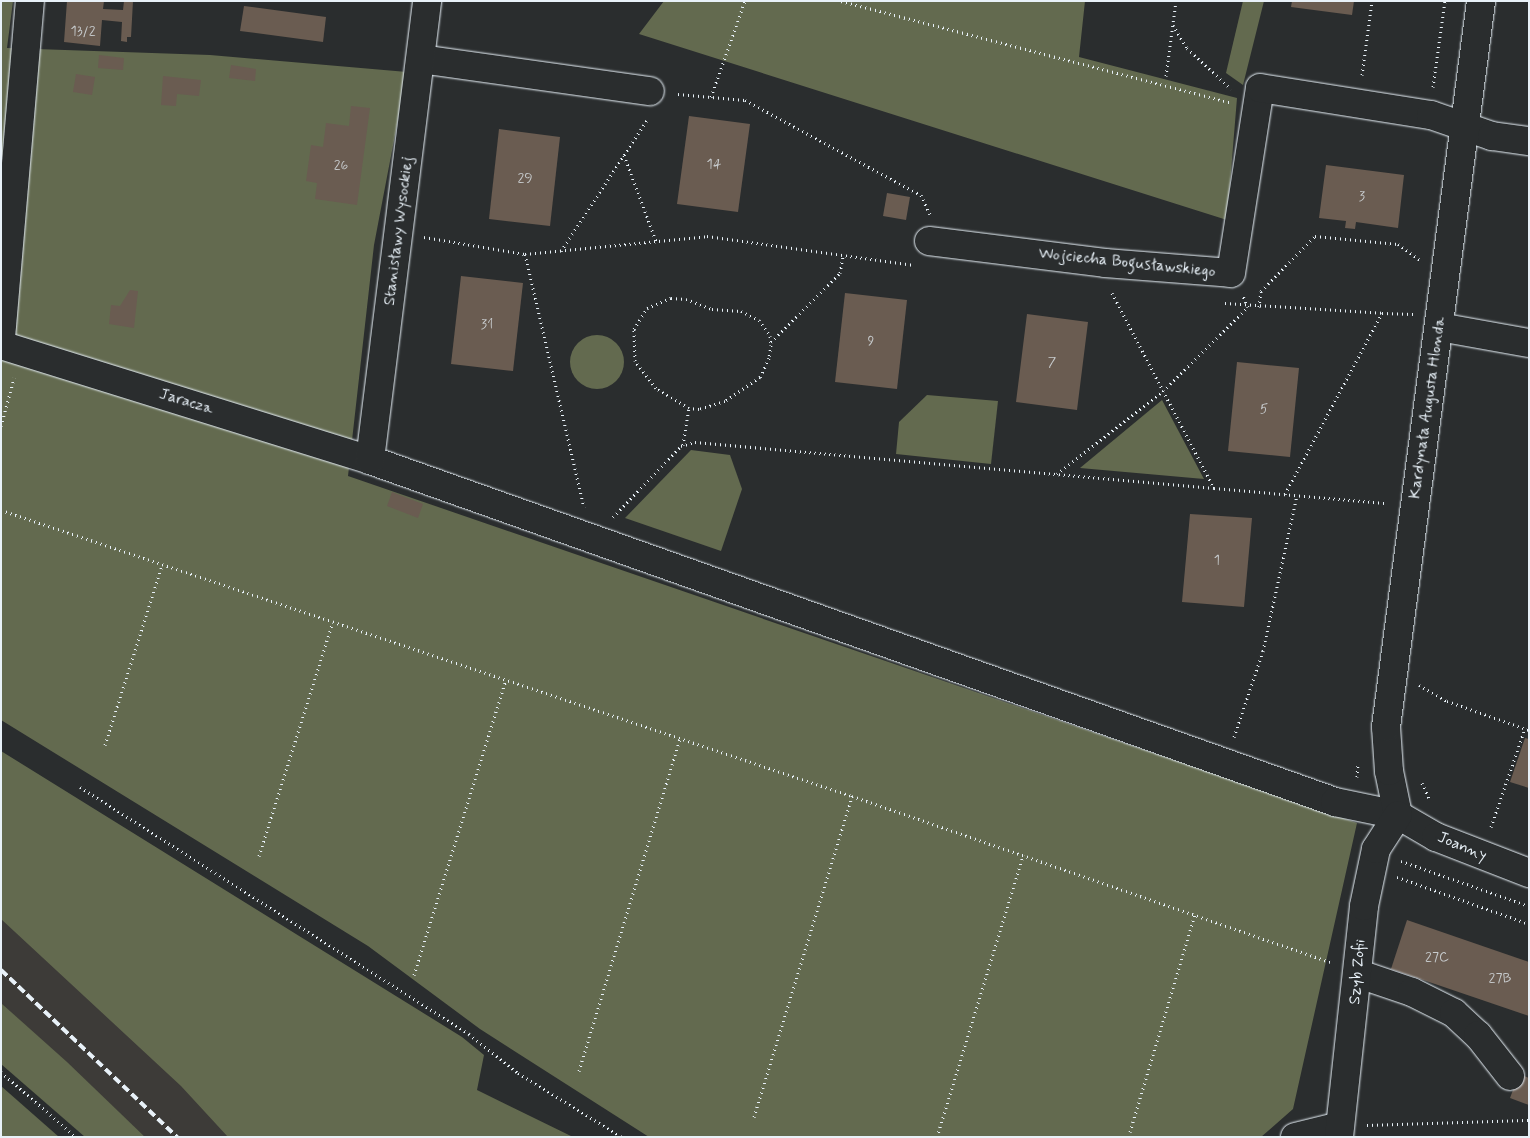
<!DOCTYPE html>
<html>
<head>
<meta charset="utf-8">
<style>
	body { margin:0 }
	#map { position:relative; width:1530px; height:1138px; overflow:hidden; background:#2a2d2e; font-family:Mynerve,sans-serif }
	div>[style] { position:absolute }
	.built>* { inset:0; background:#3d3b38 }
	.green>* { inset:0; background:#636a4f }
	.round { border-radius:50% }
	.building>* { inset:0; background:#6a5c51 }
	.path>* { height:3px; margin-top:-1.5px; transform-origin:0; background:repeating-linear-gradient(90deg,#e8f1f8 0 1px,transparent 0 5px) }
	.roads { filter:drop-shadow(0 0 1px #e8f1f8) drop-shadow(0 0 1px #e8f1f8) }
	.minor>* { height:28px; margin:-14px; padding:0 14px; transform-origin:14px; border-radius:14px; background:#2a2d2e }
	.rail>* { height:4px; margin-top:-2px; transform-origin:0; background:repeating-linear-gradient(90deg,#e8f1f8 0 8px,transparent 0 12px) }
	span { translate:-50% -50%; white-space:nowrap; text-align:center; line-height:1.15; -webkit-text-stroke:4px #2a2d2e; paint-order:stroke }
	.number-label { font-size:14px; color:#c8ccce }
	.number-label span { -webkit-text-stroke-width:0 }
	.street-label { font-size:16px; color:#e8f1f8 }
	.frame { position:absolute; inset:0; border:2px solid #e8f1f8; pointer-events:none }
</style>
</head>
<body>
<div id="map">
	<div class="built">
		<i style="clip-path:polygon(1px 863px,277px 1137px,145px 1137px,1px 1003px)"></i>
	</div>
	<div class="green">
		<i style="clip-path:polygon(1px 1px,13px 1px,7px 48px,210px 55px,407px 72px,374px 245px,348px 476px,1357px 823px,1293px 1109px,1261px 1137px,649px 1137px,480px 1029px,368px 946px,1px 720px)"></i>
		<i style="clip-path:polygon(664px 1px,1085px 1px,1079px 57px,1237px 98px,1227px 220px,639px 34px)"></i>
		<i style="clip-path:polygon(1243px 1px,1264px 1px,1243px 85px,1226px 73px)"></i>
		<i class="round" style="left:570px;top:335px;width:54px;height:54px"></i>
		<i style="clip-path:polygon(927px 395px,998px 401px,991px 464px,896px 454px,899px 422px)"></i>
		<i style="clip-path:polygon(1162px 400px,1204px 479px,1080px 468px)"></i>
		<i style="clip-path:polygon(691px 450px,730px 455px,742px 489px,721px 551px,625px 518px)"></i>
		<i style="clip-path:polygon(1px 751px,462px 1037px,484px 1055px,477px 1090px,573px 1137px,228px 1137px,181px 1086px,1px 919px)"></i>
		<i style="clip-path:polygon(1px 1003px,67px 1062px,145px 1137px,85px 1137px,1px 1064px)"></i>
		<i style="clip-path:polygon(1px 1086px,59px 1137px,1px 1137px)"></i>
	</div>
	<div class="building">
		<i style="clip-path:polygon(67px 1px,104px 1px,103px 9px,123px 10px,124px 1px,133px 1px,131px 37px,127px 37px,127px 42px,121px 41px,122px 22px,102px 20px,100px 46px,64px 42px)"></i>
		<i style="clip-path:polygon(1292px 1px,1354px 1px,1352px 15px,1291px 7px)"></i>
		<i style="clip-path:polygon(244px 6px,326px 17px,323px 42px,240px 31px)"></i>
		<i style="clip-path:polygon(99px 55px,124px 58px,123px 70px,98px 68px)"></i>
		<i style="clip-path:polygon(231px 65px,256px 69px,255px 81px,229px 78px)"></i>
		<i style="clip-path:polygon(76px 74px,95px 77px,92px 95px,73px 92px)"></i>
		<i style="clip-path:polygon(163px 76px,201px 80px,199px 96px,177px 94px,176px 106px,161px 105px)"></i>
		<i style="clip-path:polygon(351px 106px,370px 108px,357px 205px,315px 199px,317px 183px,306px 181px,311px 145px,323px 147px,326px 123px,349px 126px)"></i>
		<i style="clip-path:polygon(689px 116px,750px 124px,738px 212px,677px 204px)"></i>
		<i style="clip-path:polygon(499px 129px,560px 137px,550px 226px,489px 219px)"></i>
		<i style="clip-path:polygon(1326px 165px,1404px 175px,1398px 228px,1356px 222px,1355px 229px,1345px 228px,1346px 221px,1319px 218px)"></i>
		<i style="clip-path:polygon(887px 193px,910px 197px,906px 220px,883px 216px)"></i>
		<i style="clip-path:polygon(461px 276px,523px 283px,513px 371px,451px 364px)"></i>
		<i style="clip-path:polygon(130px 290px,138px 291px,134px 328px,109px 324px,111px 305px,120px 306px)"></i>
		<i style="clip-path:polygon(845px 293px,907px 300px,897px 389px,835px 382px)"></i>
		<i style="clip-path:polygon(1027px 314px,1088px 322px,1077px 410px,1016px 402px)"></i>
		<i style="clip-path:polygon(1237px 362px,1299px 368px,1290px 457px,1228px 451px)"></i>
		<i style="clip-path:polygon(392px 492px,423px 504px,418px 518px,387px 506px)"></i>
		<i style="clip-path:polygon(1190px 514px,1252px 518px,1244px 607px,1182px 602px)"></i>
		<i style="clip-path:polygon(1525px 738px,1529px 739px,1529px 788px,1510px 782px)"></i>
		<i style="clip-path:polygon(1407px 920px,1529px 962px,1529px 1016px,1391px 969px)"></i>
		<i style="clip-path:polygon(1519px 1074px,1529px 1078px,1529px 1105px,1510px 1098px)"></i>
	</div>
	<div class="path">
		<i style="left:841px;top:1px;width:402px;rotate:14.6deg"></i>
		<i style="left:1173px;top:25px;width:27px;rotate:59deg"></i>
		<i style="left:1187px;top:48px;width:60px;rotate:43deg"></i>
		<i style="left:1362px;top:75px;width:75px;rotate:-82.3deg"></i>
		<i style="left:1166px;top:76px;width:76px;rotate:-82.4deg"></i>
		<i style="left:1433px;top:87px;width:87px;rotate:-82.1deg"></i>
		<i style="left:678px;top:94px;width:67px;rotate:5.1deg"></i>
		<i style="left:745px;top:100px;width:200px;rotate:28.4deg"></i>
		<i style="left:921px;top:195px;width:21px;rotate:65deg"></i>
		<i style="left:711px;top:97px;width:102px;rotate:-70.5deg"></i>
		<i style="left:624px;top:155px;width:92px;rotate:69.6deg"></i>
		<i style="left:424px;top:237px;width:102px;rotate:9.6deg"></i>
		<i style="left:525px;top:254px;width:183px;rotate:-5.6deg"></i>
		<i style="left:707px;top:236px;width:209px;rotate:8deg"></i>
		<i style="left:561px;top:251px;width:157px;rotate:-56.7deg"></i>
		<i style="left:525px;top:254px;width:260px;rotate:76.9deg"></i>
		<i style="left:1112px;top:293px;width:220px;rotate:62.4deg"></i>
		<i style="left:1214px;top:488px;width:174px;rotate:5deg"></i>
		<i style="left:671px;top:298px;width:15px;rotate:4deg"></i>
		<i style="left:686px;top:299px;width:28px;rotate:21deg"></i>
		<i style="left:712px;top:309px;width:29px;rotate:4deg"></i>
		<i style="left:741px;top:311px;width:20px;rotate:27deg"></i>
		<i style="left:759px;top:320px;width:19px;rotate:55deg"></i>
		<i style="left:770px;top:336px;width:9px;rotate:84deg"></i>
		<i style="left:771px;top:345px;width:13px;rotate:99deg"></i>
		<i style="left:769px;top:358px;width:21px;rotate:115deg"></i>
		<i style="left:760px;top:377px;width:42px;rotate:145.6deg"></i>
		<i style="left:725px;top:401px;width:27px;rotate:163deg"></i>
		<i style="left:699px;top:409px;width:10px;rotate:-174deg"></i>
		<i style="left:689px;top:408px;width:39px;rotate:-149deg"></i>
		<i style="left:656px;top:388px;width:34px;rotate:-128deg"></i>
		<i style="left:635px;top:361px;width:32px;rotate:-92deg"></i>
		<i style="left:634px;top:329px;width:25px;rotate:-58deg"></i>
		<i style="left:647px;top:308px;width:26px;rotate:-23deg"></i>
		<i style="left:1225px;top:303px;width:157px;rotate:3.6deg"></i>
		<i style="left:1259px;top:307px;width:16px;rotate:-83deg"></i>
		<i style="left:1261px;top:291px;width:77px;rotate:-45.5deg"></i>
		<i style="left:1315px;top:236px;width:83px;rotate:5.5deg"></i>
		<i style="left:1398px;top:244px;width:27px;rotate:36deg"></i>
		<i style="left:771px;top:342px;width:98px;rotate:-45deg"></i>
		<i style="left:840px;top:273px;width:17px;rotate:-80deg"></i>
		<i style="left:1px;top:426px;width:50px;rotate:-74.8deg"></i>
		<i style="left:683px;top:445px;width:37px;rotate:-81deg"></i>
		<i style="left:1057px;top:474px;width:135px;rotate:-38.1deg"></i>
		<i style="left:1163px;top:391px;width:120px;rotate:-44.7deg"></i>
		<i style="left:1248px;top:307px;width:12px;rotate:-114deg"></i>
		<i style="left:1285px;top:494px;width:205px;rotate:-61.8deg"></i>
		<i style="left:1382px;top:313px;width:31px;rotate:2deg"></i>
		<i style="left:1px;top:510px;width:898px;rotate:18.58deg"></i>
		<i style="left:852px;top:796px;width:506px;rotate:19.15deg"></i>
		<i style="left:613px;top:517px;width:98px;rotate:-46.2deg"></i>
		<i style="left:681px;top:446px;width:15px;rotate:-16deg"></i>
		<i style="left:695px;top:442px;width:521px;rotate:5.07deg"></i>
		<i style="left:1419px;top:685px;width:32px;rotate:30deg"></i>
		<i style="left:1447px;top:701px;width:87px;rotate:19.5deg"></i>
		<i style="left:1234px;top:737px;width:91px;rotate:-71.4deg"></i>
		<i style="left:1263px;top:651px;width:160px;rotate:-77.7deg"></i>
		<i style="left:105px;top:745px;width:189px;rotate:-72.4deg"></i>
		<i style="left:1357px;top:777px;width:14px;rotate:-86deg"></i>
		<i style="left:1422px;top:783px;width:19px;rotate:65deg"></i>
		<i style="left:80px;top:787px;width:461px;rotate:32.4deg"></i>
		<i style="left:469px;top:1034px;width:63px;rotate:38.5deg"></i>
		<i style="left:518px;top:1073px;width:122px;rotate:31.6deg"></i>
		<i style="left:1491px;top:827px;width:105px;rotate:-71deg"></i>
		<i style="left:259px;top:856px;width:245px;rotate:-72.5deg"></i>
		<i style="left:1401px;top:861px;width:136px;rotate:19.4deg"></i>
		<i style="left:1397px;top:877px;width:140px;rotate:19.6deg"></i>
		<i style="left:414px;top:975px;width:309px;rotate:-72.7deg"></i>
		<i style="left:579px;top:1071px;width:348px;rotate:-73.1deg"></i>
		<i style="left:1px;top:1072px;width:99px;rotate:40.9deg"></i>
		<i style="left:754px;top:1117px;width:336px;rotate:-73deg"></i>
		<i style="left:1367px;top:1125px;width:162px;rotate:-1.8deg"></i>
		<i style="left:1130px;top:1132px;width:227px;rotate:-73.4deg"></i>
		<i style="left:937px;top:1137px;width:295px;rotate:-73deg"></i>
	</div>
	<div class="roads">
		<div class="minor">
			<i style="left:421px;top:59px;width:231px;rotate:8deg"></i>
			<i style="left:929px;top:241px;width:177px;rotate:7.1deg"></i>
			<i style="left:1105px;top:263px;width:126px;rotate:4.5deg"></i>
			<i style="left:1231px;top:273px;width:187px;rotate:-81.1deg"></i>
			<i style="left:1260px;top:88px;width:173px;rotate:9deg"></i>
			<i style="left:1431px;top:115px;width:65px;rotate:19deg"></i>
			<i style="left:1492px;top:136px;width:37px;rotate:8deg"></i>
			<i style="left:1439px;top:327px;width:91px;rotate:10.1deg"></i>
			<i style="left:1px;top:338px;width:338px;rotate:-85.1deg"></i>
			<i style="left:1px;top:345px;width:387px;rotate:17.3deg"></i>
			<i style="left:370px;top:460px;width:1024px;rotate:19.51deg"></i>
			<i style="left:1335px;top:802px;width:64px;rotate:11.7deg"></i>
			<i style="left:1398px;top:815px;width:44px;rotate:30.1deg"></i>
			<i style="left:1436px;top:837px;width:100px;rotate:21.2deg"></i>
			<i style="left:370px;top:460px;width:463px;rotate:-82.9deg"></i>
			<i style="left:1398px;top:815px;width:45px;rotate:-101.6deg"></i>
			<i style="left:1389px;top:771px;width:44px;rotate:-93.9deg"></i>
			<i style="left:1386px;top:727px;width:732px;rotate:-82.54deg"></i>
			<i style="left:1359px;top:974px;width:56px;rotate:18.8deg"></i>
			<i style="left:1412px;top:992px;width:47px;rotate:26.6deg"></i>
			<i style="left:1454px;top:1013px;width:33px;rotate:43deg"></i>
			<i style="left:1478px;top:1035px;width:52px;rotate:52deg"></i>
			<i style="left:1295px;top:1137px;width:46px;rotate:-13.7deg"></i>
			<i style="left:1339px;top:1137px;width:232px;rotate:-83.8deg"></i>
			<i style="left:1364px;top:906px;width:58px;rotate:-78.1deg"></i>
			<i style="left:1376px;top:849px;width:40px;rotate:-57.1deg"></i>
		</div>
	</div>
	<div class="rail">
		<i style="left:1px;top:970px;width:243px;rotate:43.5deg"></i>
	</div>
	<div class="number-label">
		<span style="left:83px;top:31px">13/2</span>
		<span style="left:714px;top:164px">14</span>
		<span style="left:341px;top:165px">26</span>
		<span style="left:525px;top:178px">29</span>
		<span style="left:1362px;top:196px">3</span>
		<span style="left:487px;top:324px">31</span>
		<span style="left:871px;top:341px">9</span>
		<span style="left:1052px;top:362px">7</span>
		<span style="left:1264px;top:409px">5</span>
		<span style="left:1217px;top:560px">1</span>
		<span style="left:1437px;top:957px">27C</span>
		<span style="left:1500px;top:978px">27B</span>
	</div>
	<div class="street-label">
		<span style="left:399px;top:231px;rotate:-83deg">Stanisławy Wysockiej</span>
		<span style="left:1127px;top:263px;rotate:6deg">Wojciecha Bogusławskiego</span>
		<span style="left:186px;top:402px;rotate:17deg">Jaracza</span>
		<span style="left:1428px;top:408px;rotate:-82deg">Kardynała Augusta Hlonda</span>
		<span style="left:1462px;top:847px;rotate:23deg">Joanny</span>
		<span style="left:1358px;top:972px;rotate:-85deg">Szyb Zofii</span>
	</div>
	<div class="frame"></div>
</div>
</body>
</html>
